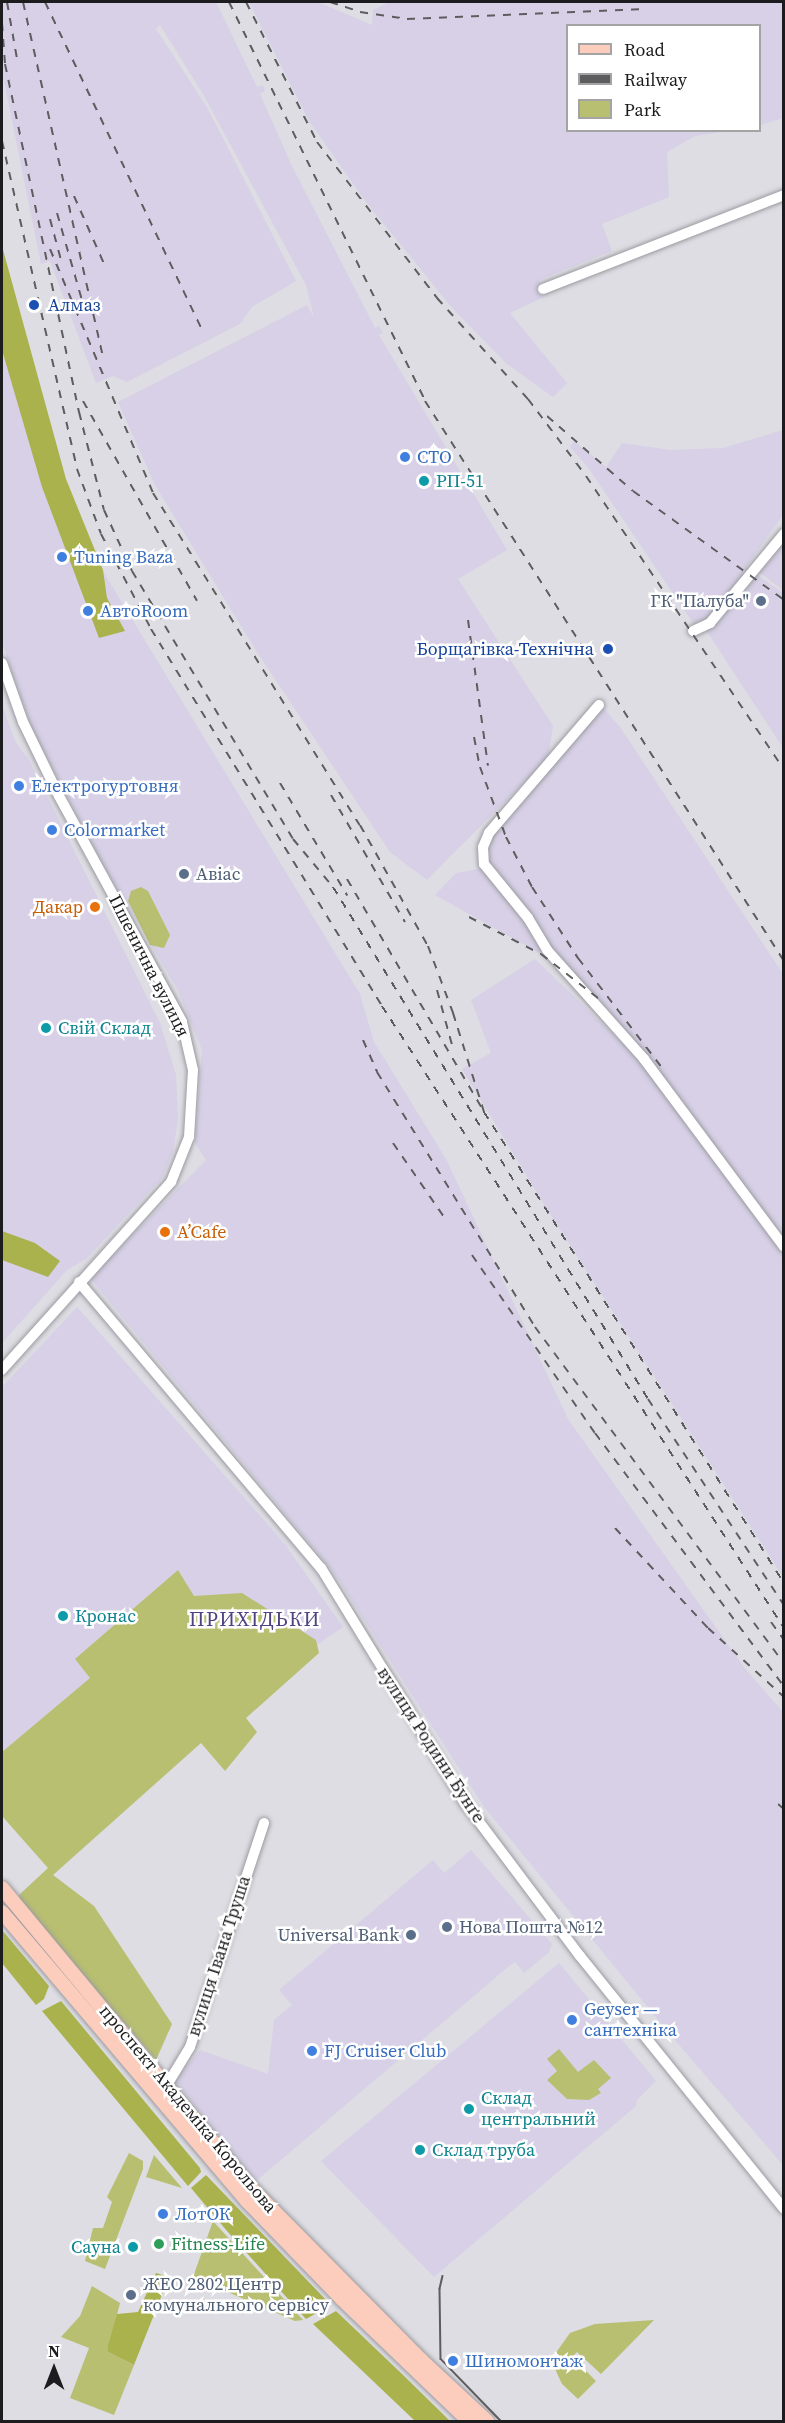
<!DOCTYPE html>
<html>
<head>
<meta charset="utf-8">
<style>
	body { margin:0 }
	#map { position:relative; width:785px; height:2423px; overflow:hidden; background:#dddde3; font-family:"Source Serif 4",serif }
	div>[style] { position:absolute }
	.industrial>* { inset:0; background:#d7d0e6 }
	.green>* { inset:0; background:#b8bf71 }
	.forest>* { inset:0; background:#aab24d }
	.roads { filter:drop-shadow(0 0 2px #9b9ba1) drop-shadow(0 0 2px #9b9ba1) }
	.minor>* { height:10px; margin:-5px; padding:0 5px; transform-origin:5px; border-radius:5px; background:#fff }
	.major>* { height:14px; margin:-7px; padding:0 7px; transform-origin:7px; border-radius:7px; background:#fccdbc }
	.tram>* { height:1.5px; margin:-0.75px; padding:0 0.75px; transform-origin:0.75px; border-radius:0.75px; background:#5d5d60 }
	.rail>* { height:2px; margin-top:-1px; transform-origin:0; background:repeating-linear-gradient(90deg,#5d5d60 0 8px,transparent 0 16px) }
	.dots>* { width:16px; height:16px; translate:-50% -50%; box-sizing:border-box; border:3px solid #fff; border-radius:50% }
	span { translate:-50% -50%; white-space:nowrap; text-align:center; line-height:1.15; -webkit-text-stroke:5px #fff; paint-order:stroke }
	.transit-label { font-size:18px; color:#164399 }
	.left { translate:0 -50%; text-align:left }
	.right { translate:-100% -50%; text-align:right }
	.shop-label { font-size:18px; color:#366cbe }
	.culture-label { font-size:18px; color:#0d838f }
	.service-label { font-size:18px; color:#4e5e75 }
	.food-label { font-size:18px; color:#c56008 }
	.street-label { font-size:18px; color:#1c1c1e }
	.leisure-label { font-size:18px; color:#27864d }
	.neighbourhood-label { font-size:20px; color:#504381; letter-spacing:1.5px }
	.frame { position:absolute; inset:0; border:3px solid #1c1c1e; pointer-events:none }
	.legend { position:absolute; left:566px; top:24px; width:195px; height:108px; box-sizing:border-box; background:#fff; border:2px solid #a4a4a5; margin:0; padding:8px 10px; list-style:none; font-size:18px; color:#1c1c1e }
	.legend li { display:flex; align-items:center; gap:12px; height:30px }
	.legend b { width:30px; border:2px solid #a4a4a5 }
	.north { position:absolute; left:24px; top:2339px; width:60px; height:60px; -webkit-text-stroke:4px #fff; paint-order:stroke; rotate:0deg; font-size:16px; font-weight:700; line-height:24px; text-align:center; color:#1c1c1e }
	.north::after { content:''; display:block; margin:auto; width:21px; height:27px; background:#1c1c1e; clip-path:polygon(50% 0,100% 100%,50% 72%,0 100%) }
</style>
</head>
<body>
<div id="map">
	<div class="industrial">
		<i style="clip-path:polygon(2px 2px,216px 2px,257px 87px,263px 85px,265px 91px,260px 94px,292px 166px,375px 328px,379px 326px,383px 333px,379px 335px,507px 550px,458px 579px,553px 726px,548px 758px,427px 880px,390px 852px,255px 649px,155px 485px,118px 402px,307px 305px,314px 318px,306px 285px,203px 94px,160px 25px,156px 29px,208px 109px,296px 281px,252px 307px,240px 324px,127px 382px,113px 376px,96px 383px,50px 261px,41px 264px,2px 71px)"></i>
		<i style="clip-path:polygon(249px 2px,318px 2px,372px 25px,373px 10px,389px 2px,783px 2px,783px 118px,760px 125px,760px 26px,568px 26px,568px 130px,729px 131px,695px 136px,667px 152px,669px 197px,602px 224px,612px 251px,539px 280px,546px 296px,510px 313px,567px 383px,553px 397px,507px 364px,453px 309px,366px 202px,309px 121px)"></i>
		<i style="clip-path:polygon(2px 280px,33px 394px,90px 550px,360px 994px,374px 1042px,446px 1159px,568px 1419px,746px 1670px,783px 1712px,783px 2165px,673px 2038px,484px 1807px,334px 1573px,90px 1278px,206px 1160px,195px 1143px,202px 1050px,178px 990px,103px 865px,31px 726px,2px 643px)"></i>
		<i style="clip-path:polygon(783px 430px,783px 515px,746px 567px,783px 593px,783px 748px,706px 630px,693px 623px,587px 466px,570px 447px,574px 441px,606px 467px,622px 443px,671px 450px,723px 448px)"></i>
		<i style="clip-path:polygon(783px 543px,783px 590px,759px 572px)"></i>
		<i style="clip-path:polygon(2px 704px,15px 741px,29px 760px,160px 1023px,176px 1075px,178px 1119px,173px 1152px,162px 1178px,86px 1259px,67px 1270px,2px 1343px)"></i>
		<i style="clip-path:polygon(603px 708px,620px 727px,783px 974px,783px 1237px,647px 1058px,575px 973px,435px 895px,456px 873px,484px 868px,490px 837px)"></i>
		<i style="clip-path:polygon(535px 959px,641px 1061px,783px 1255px,783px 1577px,545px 1206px,462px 1069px,491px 1053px,471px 1000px)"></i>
		<i style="clip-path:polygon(77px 1307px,284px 1543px,343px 1627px,258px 1685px,188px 1596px,2px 1752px,2px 1387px)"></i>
		<i style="clip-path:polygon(471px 1850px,552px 1944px,549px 1952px,524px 1973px,515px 1962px,508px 1967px,256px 2181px,175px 2081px,200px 2050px,268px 2074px,274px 2020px,292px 2005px,279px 1990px,433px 1860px,444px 1873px)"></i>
		<i style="clip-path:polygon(559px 1963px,656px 2081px,637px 2100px,636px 2106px,434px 2277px,321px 2161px)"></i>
	</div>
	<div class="green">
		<i style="clip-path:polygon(141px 887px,148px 891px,170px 935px,164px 948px,150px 945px,128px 901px,131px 891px)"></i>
		<i style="clip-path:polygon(178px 1570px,194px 1596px,242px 1593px,316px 1640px,319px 1653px,246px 1718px,257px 1732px,225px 1771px,201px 1743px,53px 1875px,94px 1906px,172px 2024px,156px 2060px,20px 1901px,19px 1895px,48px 1868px,2px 1816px,2px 1752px,90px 1678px,75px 1659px)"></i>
		<i style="clip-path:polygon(559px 2049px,578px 2072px,594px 2060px,611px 2078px,598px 2089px,601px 2093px,589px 2100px,567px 2099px,547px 2080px,557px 2071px,547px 2059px)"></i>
		<i style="clip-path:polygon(129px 2153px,143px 2161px,143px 2169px,105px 2269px,85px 2261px,93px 2228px,103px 2228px,112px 2202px,107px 2197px)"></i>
		<i style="clip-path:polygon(154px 2155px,182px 2188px,146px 2177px)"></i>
		<i style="clip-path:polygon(213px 2221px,303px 2320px,295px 2321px,193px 2277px)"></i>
		<i style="clip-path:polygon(92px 2286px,120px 2303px,108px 2352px,134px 2365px,114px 2415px,70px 2398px,89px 2348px,61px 2337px,80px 2316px)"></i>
		<i style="clip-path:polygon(654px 2320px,601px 2374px,577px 2352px,567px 2362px,576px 2371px,581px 2366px,596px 2381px,578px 2399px,562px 2384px,556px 2371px,555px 2354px,570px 2333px,595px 2324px)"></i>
	</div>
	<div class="forest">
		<i style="clip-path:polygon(2px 246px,66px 479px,103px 570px,107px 598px,125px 631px,99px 638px,42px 487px,2px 350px)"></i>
		<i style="clip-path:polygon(2px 1231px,35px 1243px,60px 1261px,48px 1277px,2px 1260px)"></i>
		<i style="clip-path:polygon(2px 1930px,49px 1986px,44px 1999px,36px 2005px,2px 1963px)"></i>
		<i style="clip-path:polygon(61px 2001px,200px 2168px,201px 2172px,188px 2186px,42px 2011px)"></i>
		<i style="clip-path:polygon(206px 2175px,328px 2302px,324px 2309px,306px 2319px,227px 2231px,191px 2188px)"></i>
		<i style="clip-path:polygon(156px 2273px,169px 2277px,134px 2365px,108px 2352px,108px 2346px,117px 2314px,138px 2312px)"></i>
		<i style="clip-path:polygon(336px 2311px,402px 2374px,450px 2421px,415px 2421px,313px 2324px)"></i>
	</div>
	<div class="roads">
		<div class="minor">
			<i style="left:543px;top:289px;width:259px;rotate:-21.3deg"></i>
			<i style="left:693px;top:631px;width:19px;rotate:-25deg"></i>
			<i style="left:710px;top:623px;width:116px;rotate:-50.3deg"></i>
			<i style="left:2px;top:663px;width:63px;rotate:70.4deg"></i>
			<i style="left:23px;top:722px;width:82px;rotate:64.1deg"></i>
			<i style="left:59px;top:796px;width:257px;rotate:61.4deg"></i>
			<i style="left:182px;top:1022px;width:49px;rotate:77.1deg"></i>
			<i style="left:193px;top:1070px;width:67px;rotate:93.4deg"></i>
			<i style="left:189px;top:1137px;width:48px;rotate:111.8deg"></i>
			<i style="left:171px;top:1182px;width:253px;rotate:132deg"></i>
			<i style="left:599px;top:705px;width:169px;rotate:130.7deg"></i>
			<i style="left:489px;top:833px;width:15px;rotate:113deg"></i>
			<i style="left:483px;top:847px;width:17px;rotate:87deg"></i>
			<i style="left:484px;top:864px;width:70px;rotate:50.8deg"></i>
			<i style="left:528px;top:918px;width:37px;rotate:59deg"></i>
			<i style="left:547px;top:950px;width:146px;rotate:48.3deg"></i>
			<i style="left:644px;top:1059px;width:234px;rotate:53.3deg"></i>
			<i style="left:79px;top:1282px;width:375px;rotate:49.8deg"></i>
			<i style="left:321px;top:1568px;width:276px;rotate:58.5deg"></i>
			<i style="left:465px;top:1803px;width:191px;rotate:53.1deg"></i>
			<i style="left:580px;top:1956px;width:325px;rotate:51.1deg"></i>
			<i style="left:167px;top:2085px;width:44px;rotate:-58.8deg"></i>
			<i style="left:190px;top:2047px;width:236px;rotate:-71.7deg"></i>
		</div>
		<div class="major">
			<i style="left:2px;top:1888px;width:391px;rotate:50.3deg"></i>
			<i style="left:252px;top:2189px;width:240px;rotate:45.3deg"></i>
			<i style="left:421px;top:2360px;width:91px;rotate:42.8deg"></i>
			<i style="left:2px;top:1912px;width:379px;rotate:49.7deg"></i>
			<i style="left:247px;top:2201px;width:136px;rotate:45.9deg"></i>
			<i style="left:342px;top:2299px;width:178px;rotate:43.9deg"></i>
		</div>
	</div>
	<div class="tram">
		<i style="left:443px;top:2276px;width:13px;rotate:103deg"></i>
		<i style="left:440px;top:2289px;width:70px;rotate:89.2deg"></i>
		<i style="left:441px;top:2359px;width:88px;rotate:45.9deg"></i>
	</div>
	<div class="rail">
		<i style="left:7px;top:2px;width:58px;rotate:80deg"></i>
		<i style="left:23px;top:2px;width:360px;rotate:77.3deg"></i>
		<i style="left:45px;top:2px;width:363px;rotate:64.4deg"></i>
		<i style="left:229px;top:2px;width:445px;rotate:63.8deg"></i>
		<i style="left:425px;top:401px;width:665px;rotate:57.34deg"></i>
		<i style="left:246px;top:2px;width:157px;rotate:63.1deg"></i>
		<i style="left:317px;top:142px;width:197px;rotate:52.4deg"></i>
		<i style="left:437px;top:298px;width:136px;rotate:48deg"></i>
		<i style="left:528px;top:399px;width:96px;rotate:53deg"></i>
		<i style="left:586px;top:476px;width:354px;rotate:56deg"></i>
		<i style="left:330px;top:2px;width:32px;rotate:18deg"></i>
		<i style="left:360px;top:12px;width:48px;rotate:8.5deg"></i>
		<i style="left:407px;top:19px;width:238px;rotate:-2.4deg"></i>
		<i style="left:2px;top:23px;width:41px;rotate:85.8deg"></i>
		<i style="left:5px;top:64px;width:356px;rotate:78deg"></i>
		<i style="left:79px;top:412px;width:101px;rotate:75.7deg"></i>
		<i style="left:104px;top:510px;width:67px;rotate:65.3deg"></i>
		<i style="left:132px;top:571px;width:313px;rotate:59deg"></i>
		<i style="left:293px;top:839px;width:62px;rotate:50.2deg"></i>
		<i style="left:333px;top:887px;width:601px;rotate:58.4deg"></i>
		<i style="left:648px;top:1399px;width:247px;rotate:56.6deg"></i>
		<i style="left:2px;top:141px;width:336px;rotate:77.1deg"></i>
		<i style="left:77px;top:469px;width:69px;rotate:69.7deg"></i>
		<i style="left:101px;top:534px;width:107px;rotate:62.2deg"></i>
		<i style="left:151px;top:629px;width:442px;rotate:58.5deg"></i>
		<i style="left:382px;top:1006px;width:741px;rotate:57.13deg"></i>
		<i style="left:74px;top:196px;width:77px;rotate:66.1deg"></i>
		<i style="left:57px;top:213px;width:91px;rotate:74deg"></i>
		<i style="left:50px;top:219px;width:42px;rotate:75deg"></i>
		<i style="left:50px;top:249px;width:265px;rotate:67.1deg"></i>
		<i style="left:153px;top:493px;width:391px;rotate:58.1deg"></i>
		<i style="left:360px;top:825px;width:139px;rotate:60.7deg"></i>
		<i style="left:428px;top:946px;width:72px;rotate:69.5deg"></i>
		<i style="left:453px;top:1013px;width:104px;rotate:72.6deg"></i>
		<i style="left:83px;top:401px;width:230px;rotate:60.3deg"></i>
		<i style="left:547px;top:416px;width:114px;rotate:41.1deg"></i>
		<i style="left:633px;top:491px;width:186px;rotate:35.8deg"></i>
		<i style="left:468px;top:620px;width:147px;rotate:82.2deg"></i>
		<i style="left:474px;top:737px;width:31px;rotate:79deg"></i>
		<i style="left:480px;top:767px;width:75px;rotate:69.6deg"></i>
		<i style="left:506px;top:837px;width:56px;rotate:62.5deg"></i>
		<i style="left:532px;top:887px;width:85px;rotate:57.1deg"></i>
		<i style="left:578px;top:958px;width:140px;rotate:52.6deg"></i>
		<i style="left:280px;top:783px;width:131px;rotate:59.1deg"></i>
		<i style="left:331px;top:795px;width:147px;rotate:59.8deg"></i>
		<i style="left:347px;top:879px;width:270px;rotate:59.5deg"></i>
		<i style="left:484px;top:1112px;width:558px;rotate:57.51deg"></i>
		<i style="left:469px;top:917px;width:81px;rotate:27.2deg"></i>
		<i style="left:541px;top:954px;width:78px;rotate:37.7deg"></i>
		<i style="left:437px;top:990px;width:57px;rotate:74.7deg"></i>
		<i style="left:363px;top:1040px;width:35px;rotate:66deg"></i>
		<i style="left:377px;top:1072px;width:300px;rotate:58.2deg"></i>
		<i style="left:535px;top:1327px;width:418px;rotate:53.5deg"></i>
		<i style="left:393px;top:1143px;width:90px;rotate:55.4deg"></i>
		<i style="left:472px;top:1255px;width:216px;rotate:55.4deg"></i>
		<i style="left:595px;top:1433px;width:317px;rotate:53.3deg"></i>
		<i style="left:615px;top:1528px;width:137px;rotate:47.1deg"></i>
		<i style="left:708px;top:1628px;width:103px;rotate:42.2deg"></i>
		<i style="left:771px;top:1622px;width:22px;rotate:54deg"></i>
		<i style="left:778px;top:1804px;width:8px;rotate:40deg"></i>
	</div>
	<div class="dots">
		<i style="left:34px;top:305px;background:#1a4fb4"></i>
		<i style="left:405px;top:457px;background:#3f7fe0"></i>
		<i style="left:424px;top:481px;background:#0f9aa8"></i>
		<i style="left:62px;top:557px;background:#3f7fe0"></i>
		<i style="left:761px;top:601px;background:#5c6f8a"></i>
		<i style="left:88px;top:611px;background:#3f7fe0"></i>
		<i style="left:608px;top:649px;background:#1a4fb4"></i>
		<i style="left:19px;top:786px;background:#3f7fe0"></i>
		<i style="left:52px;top:830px;background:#3f7fe0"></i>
		<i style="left:184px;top:874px;background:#5c6f8a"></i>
		<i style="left:95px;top:907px;background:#e8710a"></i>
		<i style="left:46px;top:1028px;background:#0f9aa8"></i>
		<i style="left:165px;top:1232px;background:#e8710a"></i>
		<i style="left:63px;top:1616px;background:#0f9aa8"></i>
		<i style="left:447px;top:1927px;background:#5c6f8a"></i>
		<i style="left:411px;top:1935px;background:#5c6f8a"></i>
		<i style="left:572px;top:2020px;background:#3f7fe0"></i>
		<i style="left:312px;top:2051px;background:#3f7fe0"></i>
		<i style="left:469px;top:2109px;background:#0f9aa8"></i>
		<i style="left:420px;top:2150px;background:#0f9aa8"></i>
		<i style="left:163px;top:2214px;background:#3f7fe0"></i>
		<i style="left:159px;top:2244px;background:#2e9e5b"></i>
		<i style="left:133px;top:2247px;background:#0f9aa8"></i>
		<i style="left:131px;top:2295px;background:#5c6f8a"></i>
		<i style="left:453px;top:2361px;background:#3f7fe0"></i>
	</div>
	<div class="transit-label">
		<span class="left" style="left:48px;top:305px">Алмаз</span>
		<span class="right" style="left:594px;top:649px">Борщагівка-Технічна</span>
	</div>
	<div class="shop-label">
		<span class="left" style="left:417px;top:457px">СТО</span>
		<span class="left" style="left:74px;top:557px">Tuning Baza</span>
		<span class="left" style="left:100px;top:611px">АвтоRoom</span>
		<span class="left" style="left:31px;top:786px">Електрогуртовня</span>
		<span class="left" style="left:64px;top:830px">Colormarket</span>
		<span class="left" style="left:584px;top:2020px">Geyser —<br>сантехніка</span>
		<span class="left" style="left:324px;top:2051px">FJ Cruiser Club</span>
		<span class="left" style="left:175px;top:2214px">ЛотОК</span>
		<span class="left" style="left:465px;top:2361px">Шиномонтаж</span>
	</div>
	<div class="culture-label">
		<span class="left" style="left:436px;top:481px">РП-51</span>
		<span class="left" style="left:58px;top:1028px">Свій Склад</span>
		<span class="left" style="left:75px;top:1616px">Кронас</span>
		<span class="left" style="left:481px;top:2109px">Склад<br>центральний</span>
		<span class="left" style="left:432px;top:2150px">Склад труба</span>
		<span class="right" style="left:121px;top:2247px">Сауна</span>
	</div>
	<div class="service-label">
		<span class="right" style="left:749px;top:601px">ГК "Палуба"</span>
		<span class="left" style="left:196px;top:874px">Авіас</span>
		<span class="left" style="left:459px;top:1927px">Нова Пошта №12</span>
		<span class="right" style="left:399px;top:1935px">Universal Bank</span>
		<span class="left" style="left:143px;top:2295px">ЖЕО 2802 Центр<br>комунального сервісу</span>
	</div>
	<div class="food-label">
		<span class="right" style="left:83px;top:907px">Дакар</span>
		<span class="left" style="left:177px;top:1232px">A’Cafe</span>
	</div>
	<div class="street-label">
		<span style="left:149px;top:966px;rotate:63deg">Пшенична вулиця</span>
		<span style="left:431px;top:1745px;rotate:57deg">вулиця Родини Бунґе</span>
		<span style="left:219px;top:1956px;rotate:-72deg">вулиця Івана Труша</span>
		<span style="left:188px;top:2109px;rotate:50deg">проспект Академіка Корольова</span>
	</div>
	<div class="leisure-label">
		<span class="left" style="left:171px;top:2244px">Fitness-Life</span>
	</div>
	<div class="neighbourhood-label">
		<span style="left:255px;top:1619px">ПРИХІДЬКИ</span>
	</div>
	<div class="frame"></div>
	<ul class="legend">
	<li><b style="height:8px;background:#fccdbc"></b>Road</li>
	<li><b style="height:8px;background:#5d5d60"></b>Railway</li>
	<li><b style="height:16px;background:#b8bf71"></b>Park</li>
	</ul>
	<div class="north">N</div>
</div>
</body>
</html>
